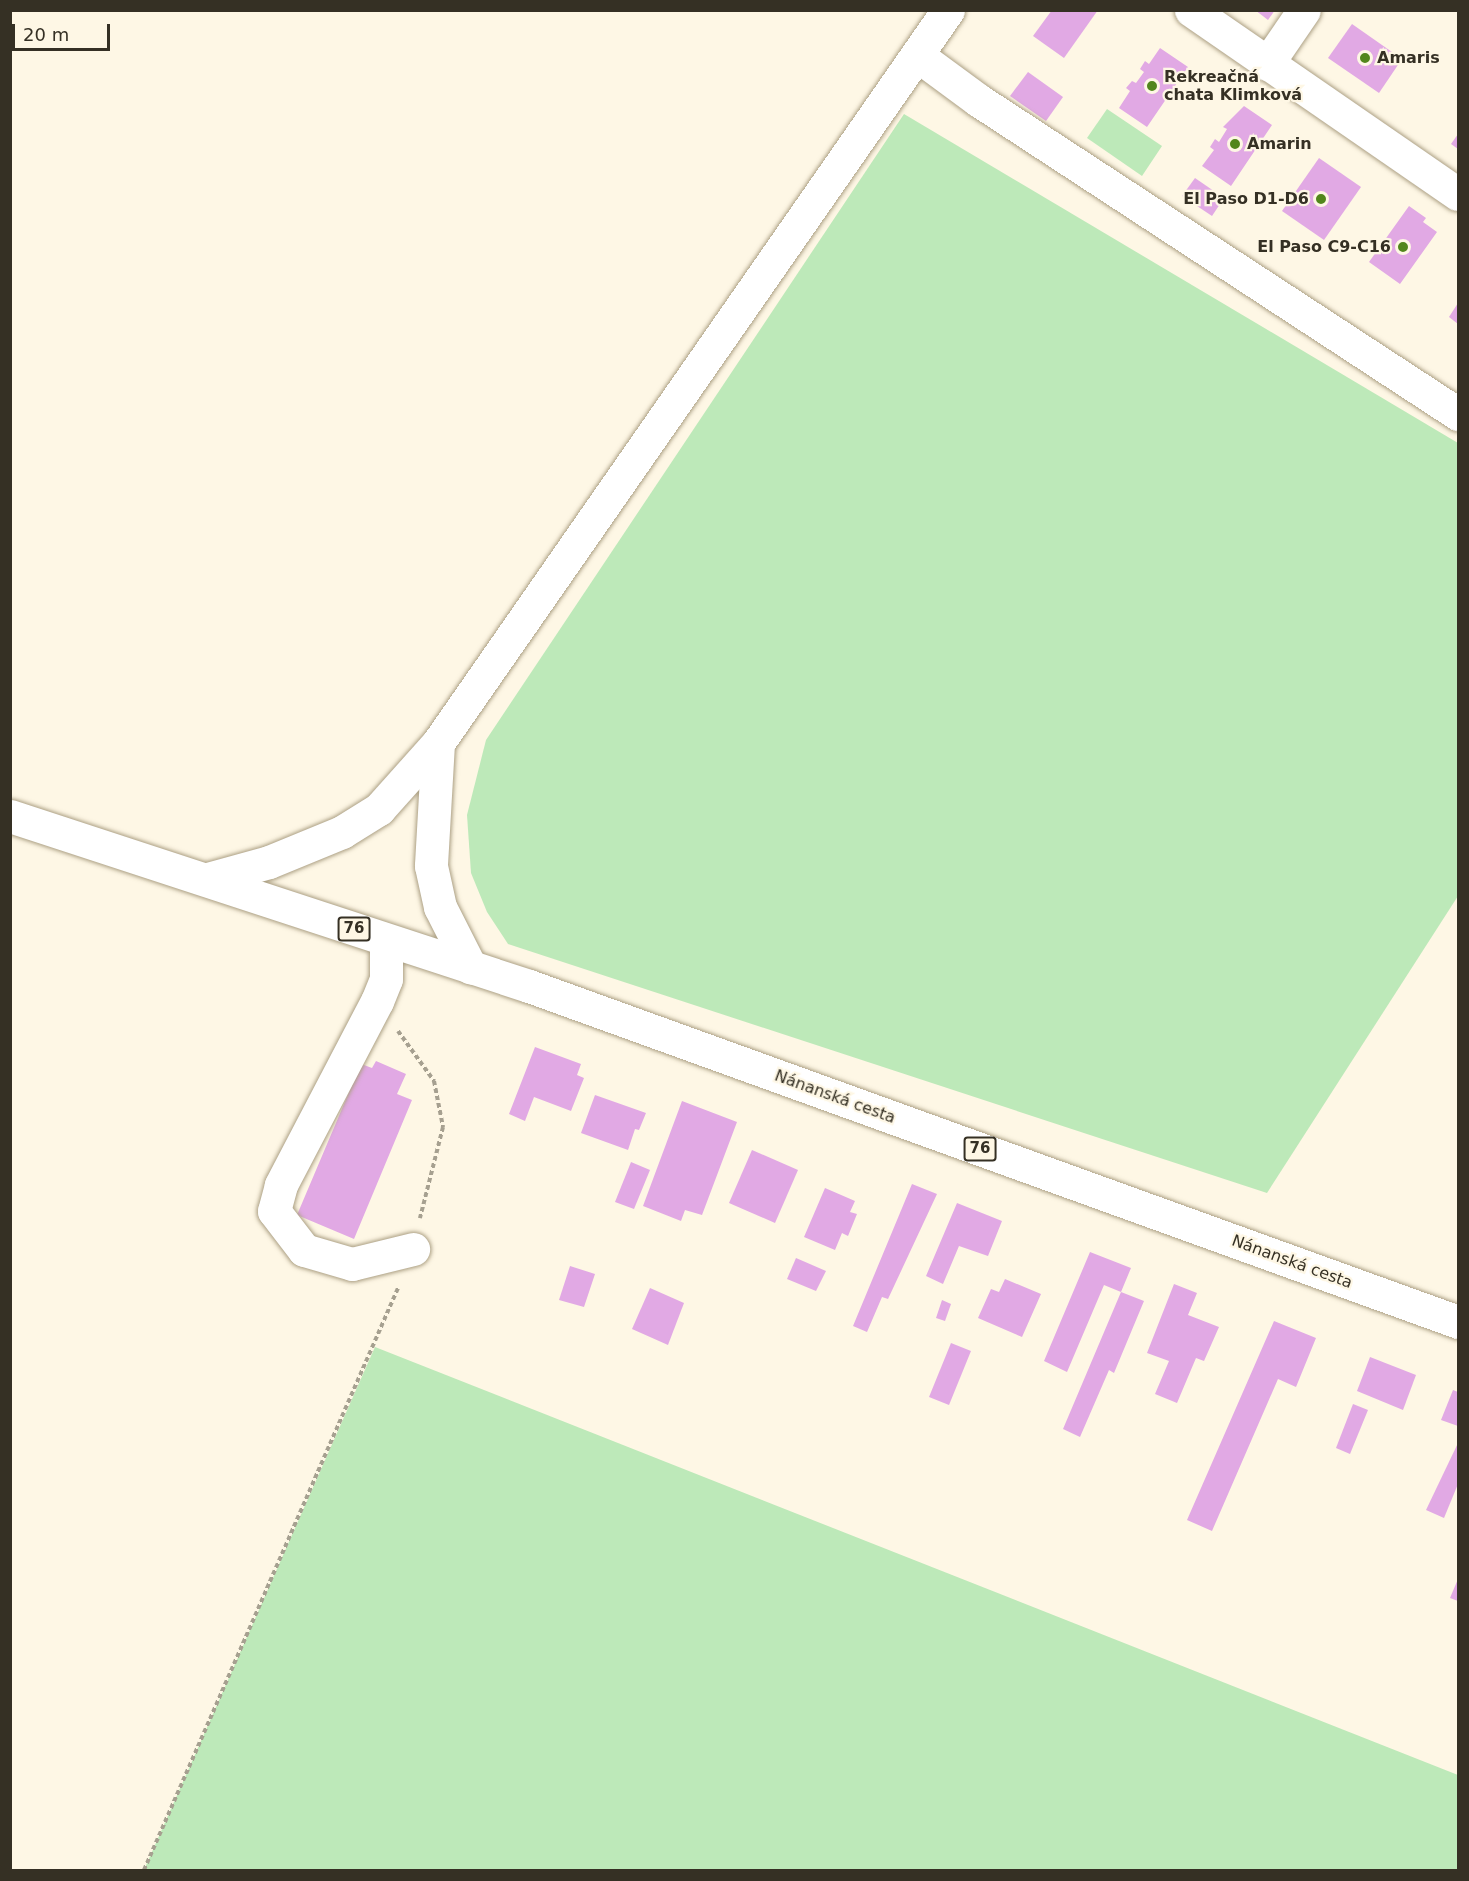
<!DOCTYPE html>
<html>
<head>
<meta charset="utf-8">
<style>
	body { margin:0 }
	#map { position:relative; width:1469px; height:1881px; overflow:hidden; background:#fef7e5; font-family:"DejaVu Sans",sans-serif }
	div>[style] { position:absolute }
	.green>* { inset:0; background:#bde9b9 }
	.building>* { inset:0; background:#e1a9e4 }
	.path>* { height:4px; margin-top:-2px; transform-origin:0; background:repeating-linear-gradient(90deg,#a6a090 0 4.5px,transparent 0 7.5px) }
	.roads { filter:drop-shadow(0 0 2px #aca084) drop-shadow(0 0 2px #aca084) }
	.minor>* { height:33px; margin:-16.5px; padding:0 16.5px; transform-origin:16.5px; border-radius:16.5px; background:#fff }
	.major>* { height:33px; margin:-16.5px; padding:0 16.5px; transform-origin:16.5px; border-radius:16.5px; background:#fff }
	.dots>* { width:16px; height:16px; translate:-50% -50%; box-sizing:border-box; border:3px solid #fef7e5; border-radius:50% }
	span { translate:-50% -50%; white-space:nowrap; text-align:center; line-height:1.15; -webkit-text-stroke:4.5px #fef7e5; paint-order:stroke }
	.shield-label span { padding:2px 4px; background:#fef7e5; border:2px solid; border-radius:4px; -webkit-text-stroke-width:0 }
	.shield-label { font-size:15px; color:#353024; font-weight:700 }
	.poi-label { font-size:16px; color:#353024; font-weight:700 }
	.left { translate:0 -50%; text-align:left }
	.right { translate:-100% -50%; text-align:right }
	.street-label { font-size:16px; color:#353024 }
	.frame { position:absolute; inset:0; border:12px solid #353024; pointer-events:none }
	.scale { position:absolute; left:12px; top:24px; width:98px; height:27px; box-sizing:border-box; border:3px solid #353024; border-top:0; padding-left:8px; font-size:18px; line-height:21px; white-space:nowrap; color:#353024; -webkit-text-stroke:4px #fef7e5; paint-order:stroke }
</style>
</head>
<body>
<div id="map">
	<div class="green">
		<i style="clip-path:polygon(1107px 109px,1162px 146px,1142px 176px,1087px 138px)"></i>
		<i style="clip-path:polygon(904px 114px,1458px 443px,1458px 896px,1267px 1193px,508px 944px,487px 912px,471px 873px,467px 815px,486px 740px)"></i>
		<i style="clip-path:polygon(375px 1347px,1458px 1775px,1458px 1870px,144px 1870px)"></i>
	</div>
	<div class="building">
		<i style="clip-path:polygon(1052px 10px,1098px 10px,1064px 58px,1033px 36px)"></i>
		<i style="clip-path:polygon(1255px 10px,1275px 10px,1268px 20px)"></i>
		<i style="clip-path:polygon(1352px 24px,1402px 59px,1379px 93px,1328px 58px)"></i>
		<i style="clip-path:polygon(1160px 48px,1188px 67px,1147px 127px,1119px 108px,1130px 91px,1126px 88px,1132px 81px,1136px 83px,1144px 72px,1140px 69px,1145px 61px,1149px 64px)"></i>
		<i style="clip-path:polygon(1028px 72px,1063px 97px,1046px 121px,1010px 96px)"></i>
		<i style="clip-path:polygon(1244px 106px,1272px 125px,1231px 186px,1202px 166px,1214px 150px,1210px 147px,1215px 139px,1219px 142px,1227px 129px,1223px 127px)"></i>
		<i style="clip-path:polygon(1458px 134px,1458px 149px,1451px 144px)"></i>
		<i style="clip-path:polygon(1319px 158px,1361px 187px,1324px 240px,1282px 211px)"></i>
		<i style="clip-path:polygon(1195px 178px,1224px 198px,1212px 216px,1182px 196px)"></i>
		<i style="clip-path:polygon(1409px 206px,1426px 218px,1423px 222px,1437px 232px,1400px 284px,1369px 262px)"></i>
		<i style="clip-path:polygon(1458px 303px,1458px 324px,1449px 317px)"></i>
		<i style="clip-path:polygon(535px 1047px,581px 1064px,577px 1075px,584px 1078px,571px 1111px,534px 1097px,525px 1121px,509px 1114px)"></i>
		<i style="clip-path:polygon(376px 1061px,406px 1074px,397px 1094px,412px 1100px,354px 1239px,297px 1215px,355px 1078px,356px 1062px,372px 1068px)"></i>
		<i style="clip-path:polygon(595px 1095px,646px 1113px,639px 1130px,635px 1129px,628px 1150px,581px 1133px)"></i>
		<i style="clip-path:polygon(682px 1101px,737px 1122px,702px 1215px,685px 1210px,681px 1221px,643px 1206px)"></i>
		<i style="clip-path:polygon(752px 1150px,798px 1170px,775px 1223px,729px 1203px)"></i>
		<i style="clip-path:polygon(631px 1162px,650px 1170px,634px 1209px,615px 1202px)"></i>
		<i style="clip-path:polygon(912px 1184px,937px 1194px,888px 1299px,882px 1297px,867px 1332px,853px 1326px)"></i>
		<i style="clip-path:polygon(825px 1188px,855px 1201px,850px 1212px,857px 1214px,848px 1236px,842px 1233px,835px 1250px,804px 1237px)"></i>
		<i style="clip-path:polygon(957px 1203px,1002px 1221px,988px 1256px,959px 1246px,943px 1284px,926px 1276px)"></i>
		<i style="clip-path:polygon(1090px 1252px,1131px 1268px,1121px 1292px,1104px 1285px,1067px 1372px,1044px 1361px)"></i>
		<i style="clip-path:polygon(796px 1258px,826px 1271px,816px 1291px,787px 1279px)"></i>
		<i style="clip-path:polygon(570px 1266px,595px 1274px,584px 1307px,559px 1300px)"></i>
		<i style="clip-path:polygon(1005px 1279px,1041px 1294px,1022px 1337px,978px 1318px,991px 1289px,999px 1292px)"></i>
		<i style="clip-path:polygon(1174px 1284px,1197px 1293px,1188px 1315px,1219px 1327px,1204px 1361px,1196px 1358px,1177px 1403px,1155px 1394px,1169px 1361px,1147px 1353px)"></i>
		<i style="clip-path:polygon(650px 1288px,684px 1303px,668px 1345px,632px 1329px)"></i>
		<i style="clip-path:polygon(1121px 1292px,1144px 1301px,1114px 1373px,1109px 1370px,1080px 1437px,1063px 1429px)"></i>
		<i style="clip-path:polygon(942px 1300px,951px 1304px,945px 1321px,936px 1318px)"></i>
		<i style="clip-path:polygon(1274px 1321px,1316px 1338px,1296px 1387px,1278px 1379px,1212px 1531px,1187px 1520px)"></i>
		<i style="clip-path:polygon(951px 1343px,971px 1351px,949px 1405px,929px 1397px)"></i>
		<i style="clip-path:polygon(1370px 1357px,1416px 1375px,1403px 1410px,1357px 1391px)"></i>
		<i style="clip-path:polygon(1453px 1390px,1458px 1392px,1458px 1426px,1441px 1420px)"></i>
		<i style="clip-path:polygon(1353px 1404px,1368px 1410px,1350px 1454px,1336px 1448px)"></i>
		<i style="clip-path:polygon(1458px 1443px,1458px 1484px,1444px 1518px,1426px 1510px)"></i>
		<i style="clip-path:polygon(1458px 1579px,1458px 1601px,1450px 1598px)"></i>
	</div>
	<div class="path">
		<i style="left:398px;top:1031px;width:62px;rotate:54.2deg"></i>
		<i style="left:434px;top:1081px;width:47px;rotate:78.9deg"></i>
		<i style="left:443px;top:1127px;width:94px;rotate:104.2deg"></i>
		<i style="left:144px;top:1870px;width:635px;rotate:-66.42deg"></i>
	</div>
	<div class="roads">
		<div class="minor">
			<i style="left:1191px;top:10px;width:324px;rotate:34.6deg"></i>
			<i style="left:917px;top:55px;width:76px;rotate:36.4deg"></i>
			<i style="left:978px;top:100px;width:574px;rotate:33.19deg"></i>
			<i style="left:1267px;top:64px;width:65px;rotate:-55.6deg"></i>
			<i style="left:386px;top:940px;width:39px;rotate:90deg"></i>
			<i style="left:386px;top:979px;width:24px;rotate:112deg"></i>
			<i style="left:377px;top:1001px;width:208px;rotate:117.6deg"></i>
			<i style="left:281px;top:1185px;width:27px;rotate:105deg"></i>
			<i style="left:274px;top:1211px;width:49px;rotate:52.4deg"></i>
			<i style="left:304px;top:1250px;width:50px;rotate:16.3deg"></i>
			<i style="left:352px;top:1264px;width:63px;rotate:-13.8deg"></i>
		</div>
		<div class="major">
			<i style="left:438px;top:743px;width:123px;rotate:93.3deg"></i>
			<i style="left:431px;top:866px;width:42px;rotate:77.6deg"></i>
			<i style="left:440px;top:907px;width:68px;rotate:63.1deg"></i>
			<i style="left:10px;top:816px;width:546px;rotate:18.14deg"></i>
			<i style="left:529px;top:986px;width:988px;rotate:19.88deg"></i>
			<i style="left:208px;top:879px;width:63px;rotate:-15.6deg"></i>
			<i style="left:269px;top:862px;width:79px;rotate:-22.3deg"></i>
			<i style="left:342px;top:832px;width:44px;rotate:-31.9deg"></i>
			<i style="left:379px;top:809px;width:89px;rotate:-48.2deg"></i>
			<i style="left:438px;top:743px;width:893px;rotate:-55.17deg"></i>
		</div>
	</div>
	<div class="dots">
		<i style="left:1365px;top:58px;background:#52861c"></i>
		<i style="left:1152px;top:86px;background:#52861c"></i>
		<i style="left:1235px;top:144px;background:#52861c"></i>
		<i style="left:1321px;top:199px;background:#52861c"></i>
		<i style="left:1403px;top:247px;background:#52861c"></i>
	</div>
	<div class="shield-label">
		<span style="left:354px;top:929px">76</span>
		<span style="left:980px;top:1149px">76</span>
	</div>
	<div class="poi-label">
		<span class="left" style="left:1377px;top:58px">Amaris</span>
		<span class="left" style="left:1164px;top:86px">Rekreačná<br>chata Klimková</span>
		<span class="left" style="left:1247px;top:144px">Amarin</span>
		<span class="right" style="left:1309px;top:199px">El Paso D1-D6</span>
		<span class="right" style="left:1391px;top:247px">El Paso C9-C16</span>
	</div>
	<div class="street-label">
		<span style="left:835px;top:1097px;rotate:20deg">Nánanská cesta</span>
		<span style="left:1292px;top:1262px;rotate:20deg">Nánanská cesta</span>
	</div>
	<div class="frame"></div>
	<div class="scale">20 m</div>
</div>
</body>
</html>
